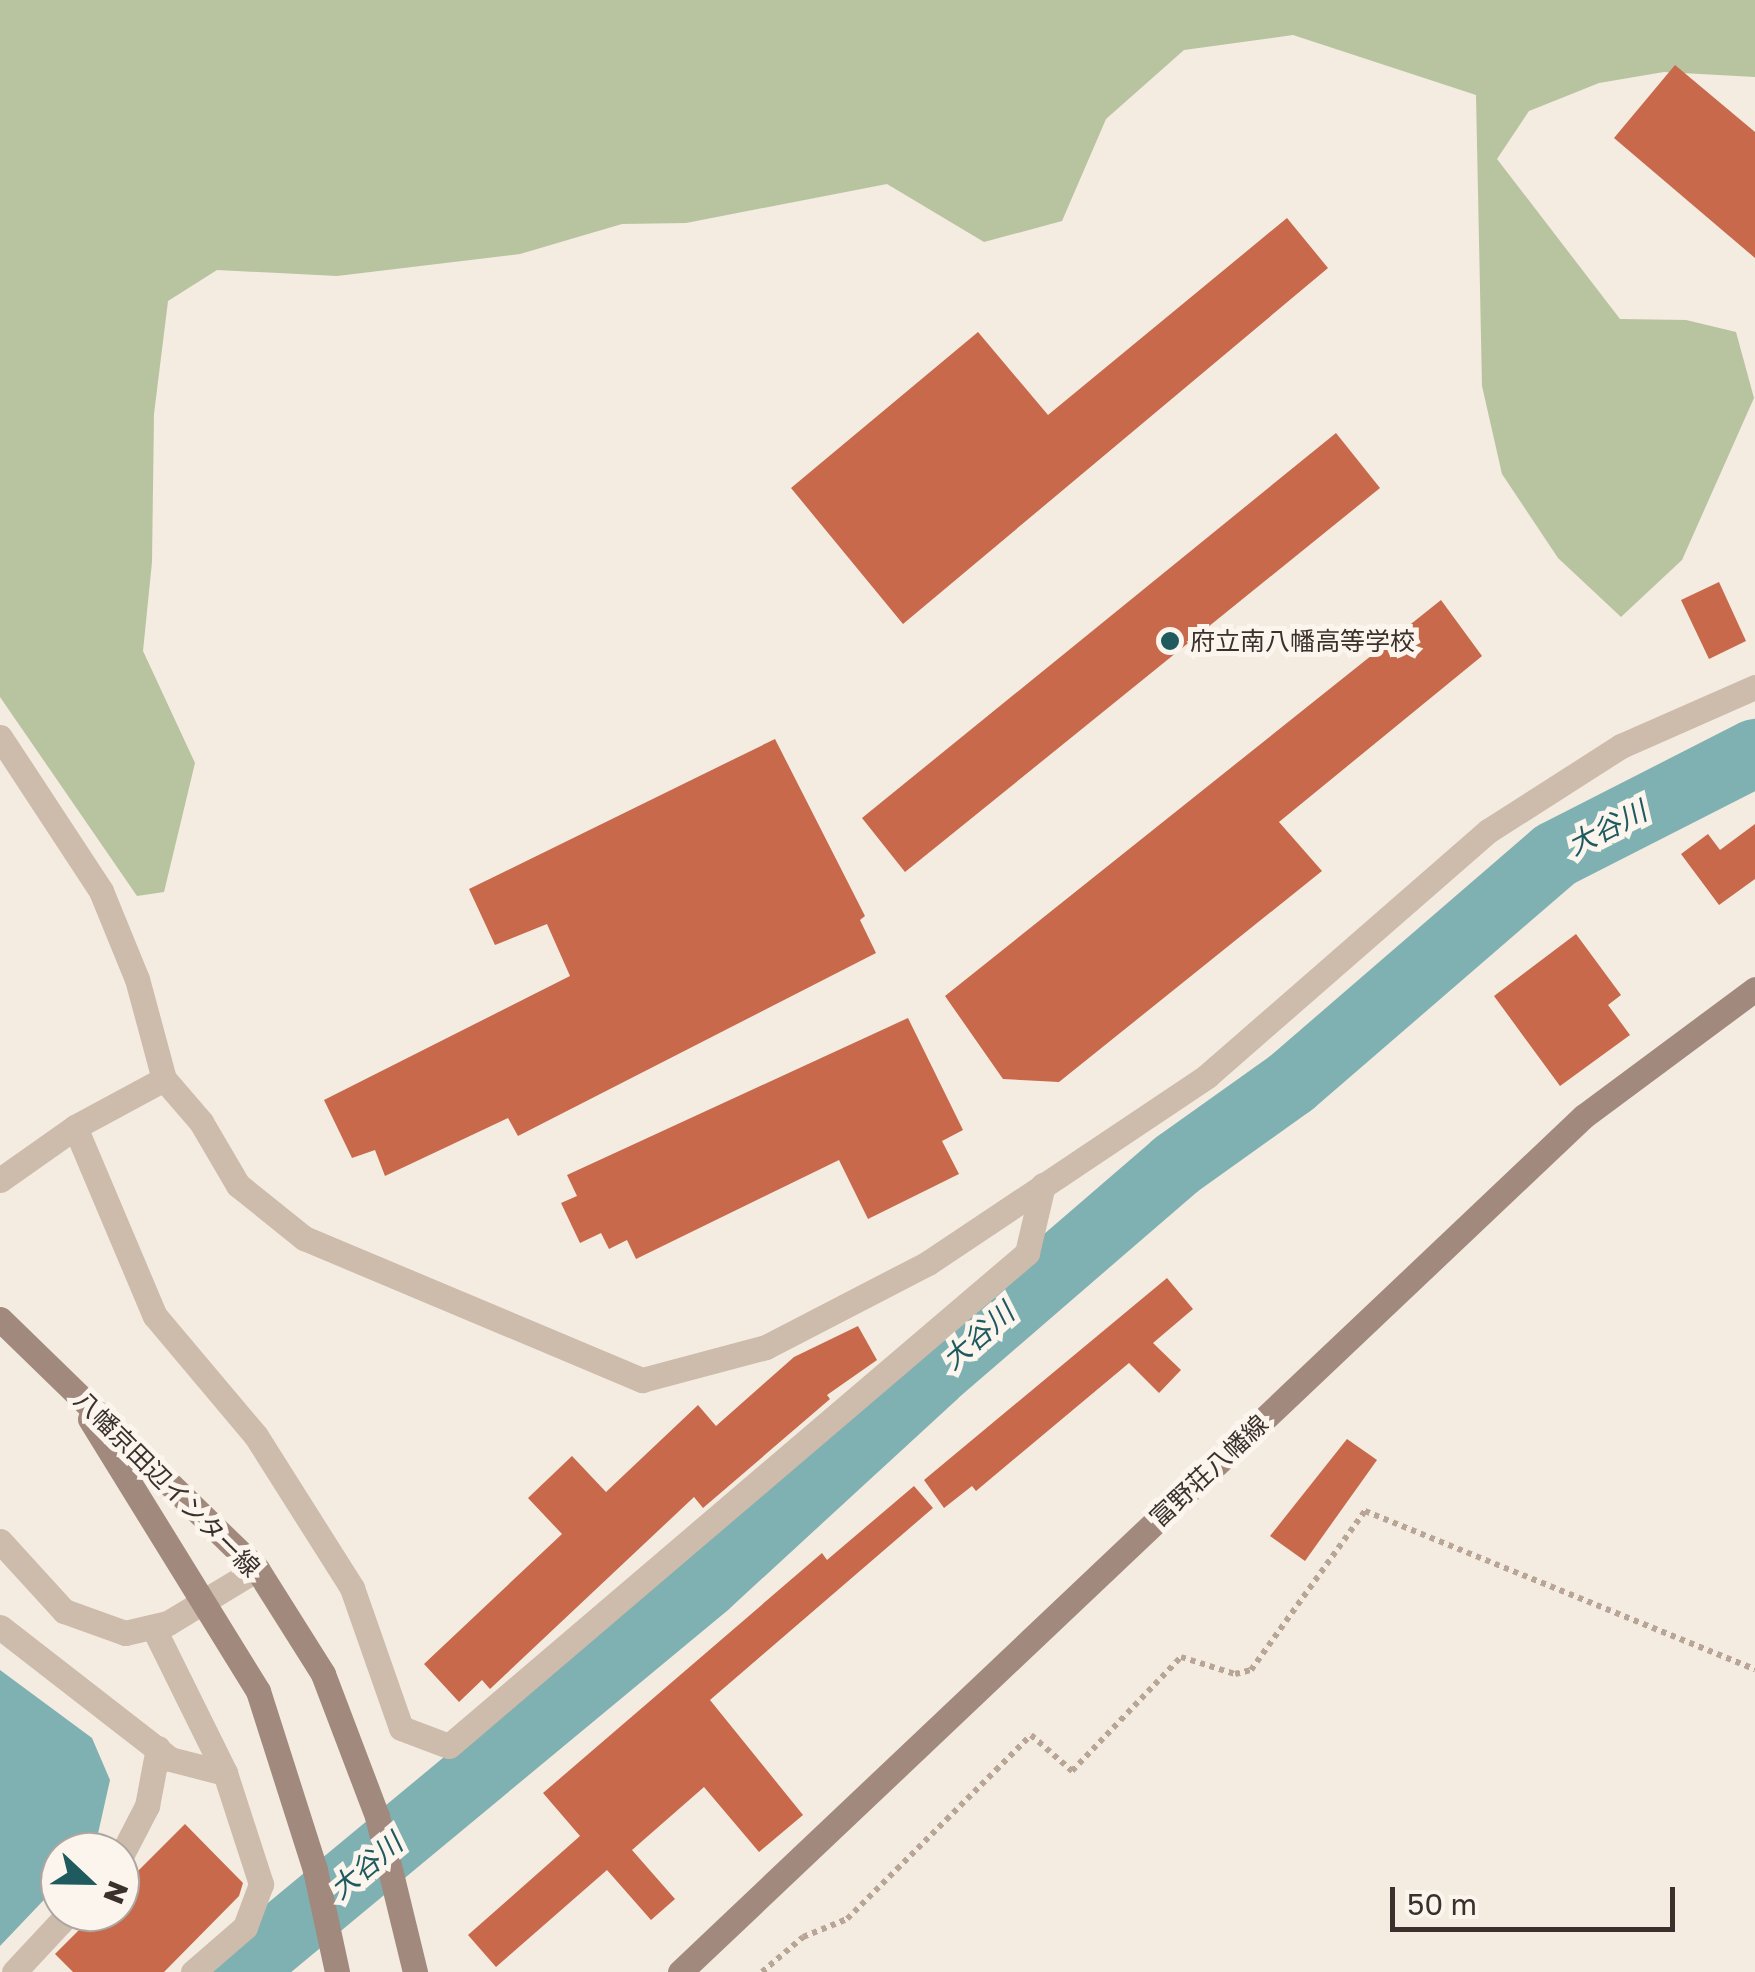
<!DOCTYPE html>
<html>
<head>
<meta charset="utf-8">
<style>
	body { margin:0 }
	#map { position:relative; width:1755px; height:1972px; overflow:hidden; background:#f4ebe1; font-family:"Golos Text","Noto Sans JP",sans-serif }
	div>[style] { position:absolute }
	.green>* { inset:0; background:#b8c4a0 }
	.water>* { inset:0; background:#7fb0b2 }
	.river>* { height:68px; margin:-34px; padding:0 34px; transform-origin:34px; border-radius:34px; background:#7fb0b2 }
	.building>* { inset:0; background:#c8694b }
	.path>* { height:6px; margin-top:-3px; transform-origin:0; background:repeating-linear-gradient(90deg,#b9a596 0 5px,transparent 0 10px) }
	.street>* { height:25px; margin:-12.5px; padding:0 12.5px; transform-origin:12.5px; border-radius:12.5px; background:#cdbbac }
	.secondary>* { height:25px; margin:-12.5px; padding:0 12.5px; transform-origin:12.5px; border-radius:12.5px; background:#a18a7d }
	.dots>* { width:28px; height:28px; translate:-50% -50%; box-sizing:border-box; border:5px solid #fbf5ee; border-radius:50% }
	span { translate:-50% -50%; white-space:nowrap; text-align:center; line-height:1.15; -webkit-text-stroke:10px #fbf5ee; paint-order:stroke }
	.poi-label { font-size:25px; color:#3b302b }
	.left { translate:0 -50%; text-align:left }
	.street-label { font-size:25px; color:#3b302b }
	.water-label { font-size:28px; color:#1f5a5e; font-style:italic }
	.north { position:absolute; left:40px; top:1832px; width:100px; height:100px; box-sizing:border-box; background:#fbf5ee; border:2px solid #aea6a0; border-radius:50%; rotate:112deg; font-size:28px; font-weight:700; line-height:40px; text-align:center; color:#3b302b }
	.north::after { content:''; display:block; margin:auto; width:35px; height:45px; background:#1f5a5e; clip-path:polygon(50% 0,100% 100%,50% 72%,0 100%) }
	.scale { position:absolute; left:1390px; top:1887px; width:285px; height:45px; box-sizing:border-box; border:5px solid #3b302b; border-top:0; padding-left:12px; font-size:30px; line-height:35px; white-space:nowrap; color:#3b302b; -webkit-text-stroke:8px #fbf5ee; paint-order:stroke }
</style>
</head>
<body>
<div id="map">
	<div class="green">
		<i style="clip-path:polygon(0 0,1755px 0,1755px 77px,1664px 72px,1599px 83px,1529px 111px,1497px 159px,1620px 319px,1686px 320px,1736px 332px,1754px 398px,1682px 560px,1621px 617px,1558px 558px,1502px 474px,1482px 386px,1476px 95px,1293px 35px,1184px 50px,1106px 119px,1062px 221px,984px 242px,887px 184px,686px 223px,622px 224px,520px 254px,337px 276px,217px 270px,168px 301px,154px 414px,152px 562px,143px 651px,195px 763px,164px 892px,137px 896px,0 697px)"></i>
	</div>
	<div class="water">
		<i style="clip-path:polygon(0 1670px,92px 1738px,110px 1780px,95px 1847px,60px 1852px,60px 1883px,0 1946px)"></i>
	</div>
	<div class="river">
		<i style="left:238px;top:1972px;width:608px;rotate:-39.66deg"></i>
		<i style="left:706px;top:1584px;width:310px;rotate:-42.6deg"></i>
		<i style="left:934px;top:1374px;width:320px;rotate:-40.8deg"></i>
		<i style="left:1176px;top:1165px;width:141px;rotate:-35.5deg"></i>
		<i style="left:1291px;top:1083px;width:349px;rotate:-40.8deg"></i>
		<i style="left:1555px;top:855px;width:225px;rotate:-27deg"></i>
	</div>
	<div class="building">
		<i style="clip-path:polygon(1675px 65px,1755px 132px,1755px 258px,1614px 138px)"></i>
		<i style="clip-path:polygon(1287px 218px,1328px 268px,903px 624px,791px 488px,978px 332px,1048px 415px)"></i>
		<i style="clip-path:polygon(1336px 433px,1380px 488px,905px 872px,862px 818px)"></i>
		<i style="clip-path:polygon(1719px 582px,1746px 641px,1709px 659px,1681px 600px)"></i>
		<i style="clip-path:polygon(1441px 600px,1482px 656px,1279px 822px,1322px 871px,1059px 1082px,1003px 1079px,945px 996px)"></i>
		<i style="clip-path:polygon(775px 739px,865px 916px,860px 920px,876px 953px,518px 1136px,508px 1118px,385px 1176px,375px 1150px,352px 1158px,324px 1100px,570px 976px,547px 924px,495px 945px,469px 889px)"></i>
		<i style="clip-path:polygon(1755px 824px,1755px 879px,1719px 905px,1681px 854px,1708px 834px,1720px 850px)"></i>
		<i style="clip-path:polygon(1576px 934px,1621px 995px,1608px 1005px,1630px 1035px,1560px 1086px,1494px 996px)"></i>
		<i style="clip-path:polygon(908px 1018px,963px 1130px,942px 1141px,959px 1174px,868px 1219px,839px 1160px,636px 1259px,627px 1240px,609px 1249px,601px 1233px,580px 1243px,561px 1203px,577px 1196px,567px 1175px)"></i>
		<i style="clip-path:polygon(1167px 1278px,1193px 1309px,1153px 1343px,1181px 1370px,1159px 1393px,1129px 1363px,976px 1491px,972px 1486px,944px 1508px,924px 1480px)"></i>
		<i style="clip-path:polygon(858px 1326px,877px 1360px,827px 1395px,830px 1399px,703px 1508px,694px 1497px,490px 1689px,482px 1680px,459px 1702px,424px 1664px,562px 1534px,528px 1498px,572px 1456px,606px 1492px,698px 1405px,716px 1426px,794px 1357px)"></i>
		<i style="clip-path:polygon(1347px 1439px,1377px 1460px,1305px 1561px,1270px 1536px)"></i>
		<i style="clip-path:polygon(914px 1486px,933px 1508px,710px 1700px,803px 1815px,759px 1852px,704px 1787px,632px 1850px,675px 1899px,651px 1920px,607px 1870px,496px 1967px,468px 1935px,580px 1836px,543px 1793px,822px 1553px,827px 1560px)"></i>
		<i style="clip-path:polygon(185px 1824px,243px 1883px,239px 1896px,164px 1972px,73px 1972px,55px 1954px,97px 1912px,120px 1912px,120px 1889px)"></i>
	</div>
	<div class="path">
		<i style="left:762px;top:1972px;width:54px;rotate:-40.5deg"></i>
		<i style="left:803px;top:1937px;width:48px;rotate:-22.2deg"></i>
		<i style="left:847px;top:1919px;width:260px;rotate:-45deg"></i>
		<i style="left:1031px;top:1735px;width:55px;rotate:41.3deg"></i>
		<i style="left:1072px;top:1771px;width:158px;rotate:-46.3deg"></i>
		<i style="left:1181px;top:1657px;width:57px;rotate:17.5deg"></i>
		<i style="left:1235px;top:1674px;width:16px;rotate:-14deg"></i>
		<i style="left:1251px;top:1670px;width:196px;rotate:-54.4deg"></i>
		<i style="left:1365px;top:1511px;width:421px;rotate:22.1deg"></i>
	</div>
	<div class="street">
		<i style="left:0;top:737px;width:184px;rotate:56.7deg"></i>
		<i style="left:101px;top:891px;width:95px;rotate:67.8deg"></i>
		<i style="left:137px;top:979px;width:104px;rotate:74.9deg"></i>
		<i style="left:164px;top:1079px;width:57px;rotate:49.3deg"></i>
		<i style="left:201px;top:1122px;width:73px;rotate:59.6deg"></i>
		<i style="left:238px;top:1185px;width:85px;rotate:38.8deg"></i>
		<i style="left:304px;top:1238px;width:367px;rotate:22.8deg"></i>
		<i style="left:642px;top:1380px;width:128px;rotate:-14.9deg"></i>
		<i style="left:766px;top:1347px;width:182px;rotate:-27.4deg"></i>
		<i style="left:928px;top:1263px;width:336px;rotate:-33.8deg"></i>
		<i style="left:1207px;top:1076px;width:373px;rotate:-41.1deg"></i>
		<i style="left:1488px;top:831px;width:158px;rotate:-32.6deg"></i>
		<i style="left:1621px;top:746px;width:146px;rotate:-23.8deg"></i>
		<i style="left:75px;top:1127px;width:205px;rotate:67.1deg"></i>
		<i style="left:155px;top:1316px;width:157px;rotate:49.9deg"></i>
		<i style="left:256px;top:1436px;width:180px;rotate:57.7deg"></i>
		<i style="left:352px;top:1588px;width:148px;rotate:70.7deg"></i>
		<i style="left:401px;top:1728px;width:51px;rotate:20.6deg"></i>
		<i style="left:449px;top:1746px;width:760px;rotate:-40.46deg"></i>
		<i style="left:1027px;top:1253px;width:70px;rotate:-76.8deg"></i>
		<i style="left:0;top:1180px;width:92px;rotate:-35.2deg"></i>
		<i style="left:75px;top:1127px;width:101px;rotate:-28.3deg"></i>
		<i style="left:0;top:1541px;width:95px;rotate:47.6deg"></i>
		<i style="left:64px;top:1611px;width:65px;rotate:19.8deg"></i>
		<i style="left:125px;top:1633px;width:44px;rotate:-13.1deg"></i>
		<i style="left:168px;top:1623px;width:104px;rotate:-31.2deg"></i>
		<i style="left:0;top:1627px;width:215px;rotate:37.8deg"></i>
		<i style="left:170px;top:1759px;width:57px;rotate:14.3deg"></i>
		<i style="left:153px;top:1627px;width:163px;rotate:63.7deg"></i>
		<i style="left:225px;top:1773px;width:117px;rotate:72deg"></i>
		<i style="left:261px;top:1884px;width:46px;rotate:110.4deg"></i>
		<i style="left:245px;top:1927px;width:69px;rotate:139.1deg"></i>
		<i style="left:120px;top:1858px;width:59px;rotate:-62.6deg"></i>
		<i style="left:147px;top:1806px;width:59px;rotate:-79.3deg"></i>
		<i style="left:14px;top:1972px;width:82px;rotate:-47deg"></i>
	</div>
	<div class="secondary">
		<i style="left:0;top:1319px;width:359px;rotate:44.2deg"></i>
		<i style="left:257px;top:1569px;width:124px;rotate:57.8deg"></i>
		<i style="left:323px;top:1674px;width:152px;rotate:69.2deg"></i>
		<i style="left:377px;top:1816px;width:161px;rotate:76.3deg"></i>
		<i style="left:90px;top:1419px;width:320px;rotate:58.3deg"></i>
		<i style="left:258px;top:1691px;width:188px;rotate:72.3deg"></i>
		<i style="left:315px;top:1870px;width:104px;rotate:77.8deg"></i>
		<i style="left:680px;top:1972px;width:1245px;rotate:-43.44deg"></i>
		<i style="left:1584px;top:1116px;width:213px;rotate:-36.6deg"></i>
	</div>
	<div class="dots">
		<i style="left:1170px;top:641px;background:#1f5a5e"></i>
	</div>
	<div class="poi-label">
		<span class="left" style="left:1190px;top:641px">府立南八幡高等学校</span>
	</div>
	<div class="street-label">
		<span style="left:1209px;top:1471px;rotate:-43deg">富野荘八幡線</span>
		<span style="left:167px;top:1484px;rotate:45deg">八幡京田辺インター線</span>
	</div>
	<div class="water-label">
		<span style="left:1607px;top:828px;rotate:-27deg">大谷川</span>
		<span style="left:978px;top:1336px;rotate:-41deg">大谷川</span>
		<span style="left:366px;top:1866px;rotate:-40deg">大谷川</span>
	</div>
	<div class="north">N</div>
	<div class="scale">50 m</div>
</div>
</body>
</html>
